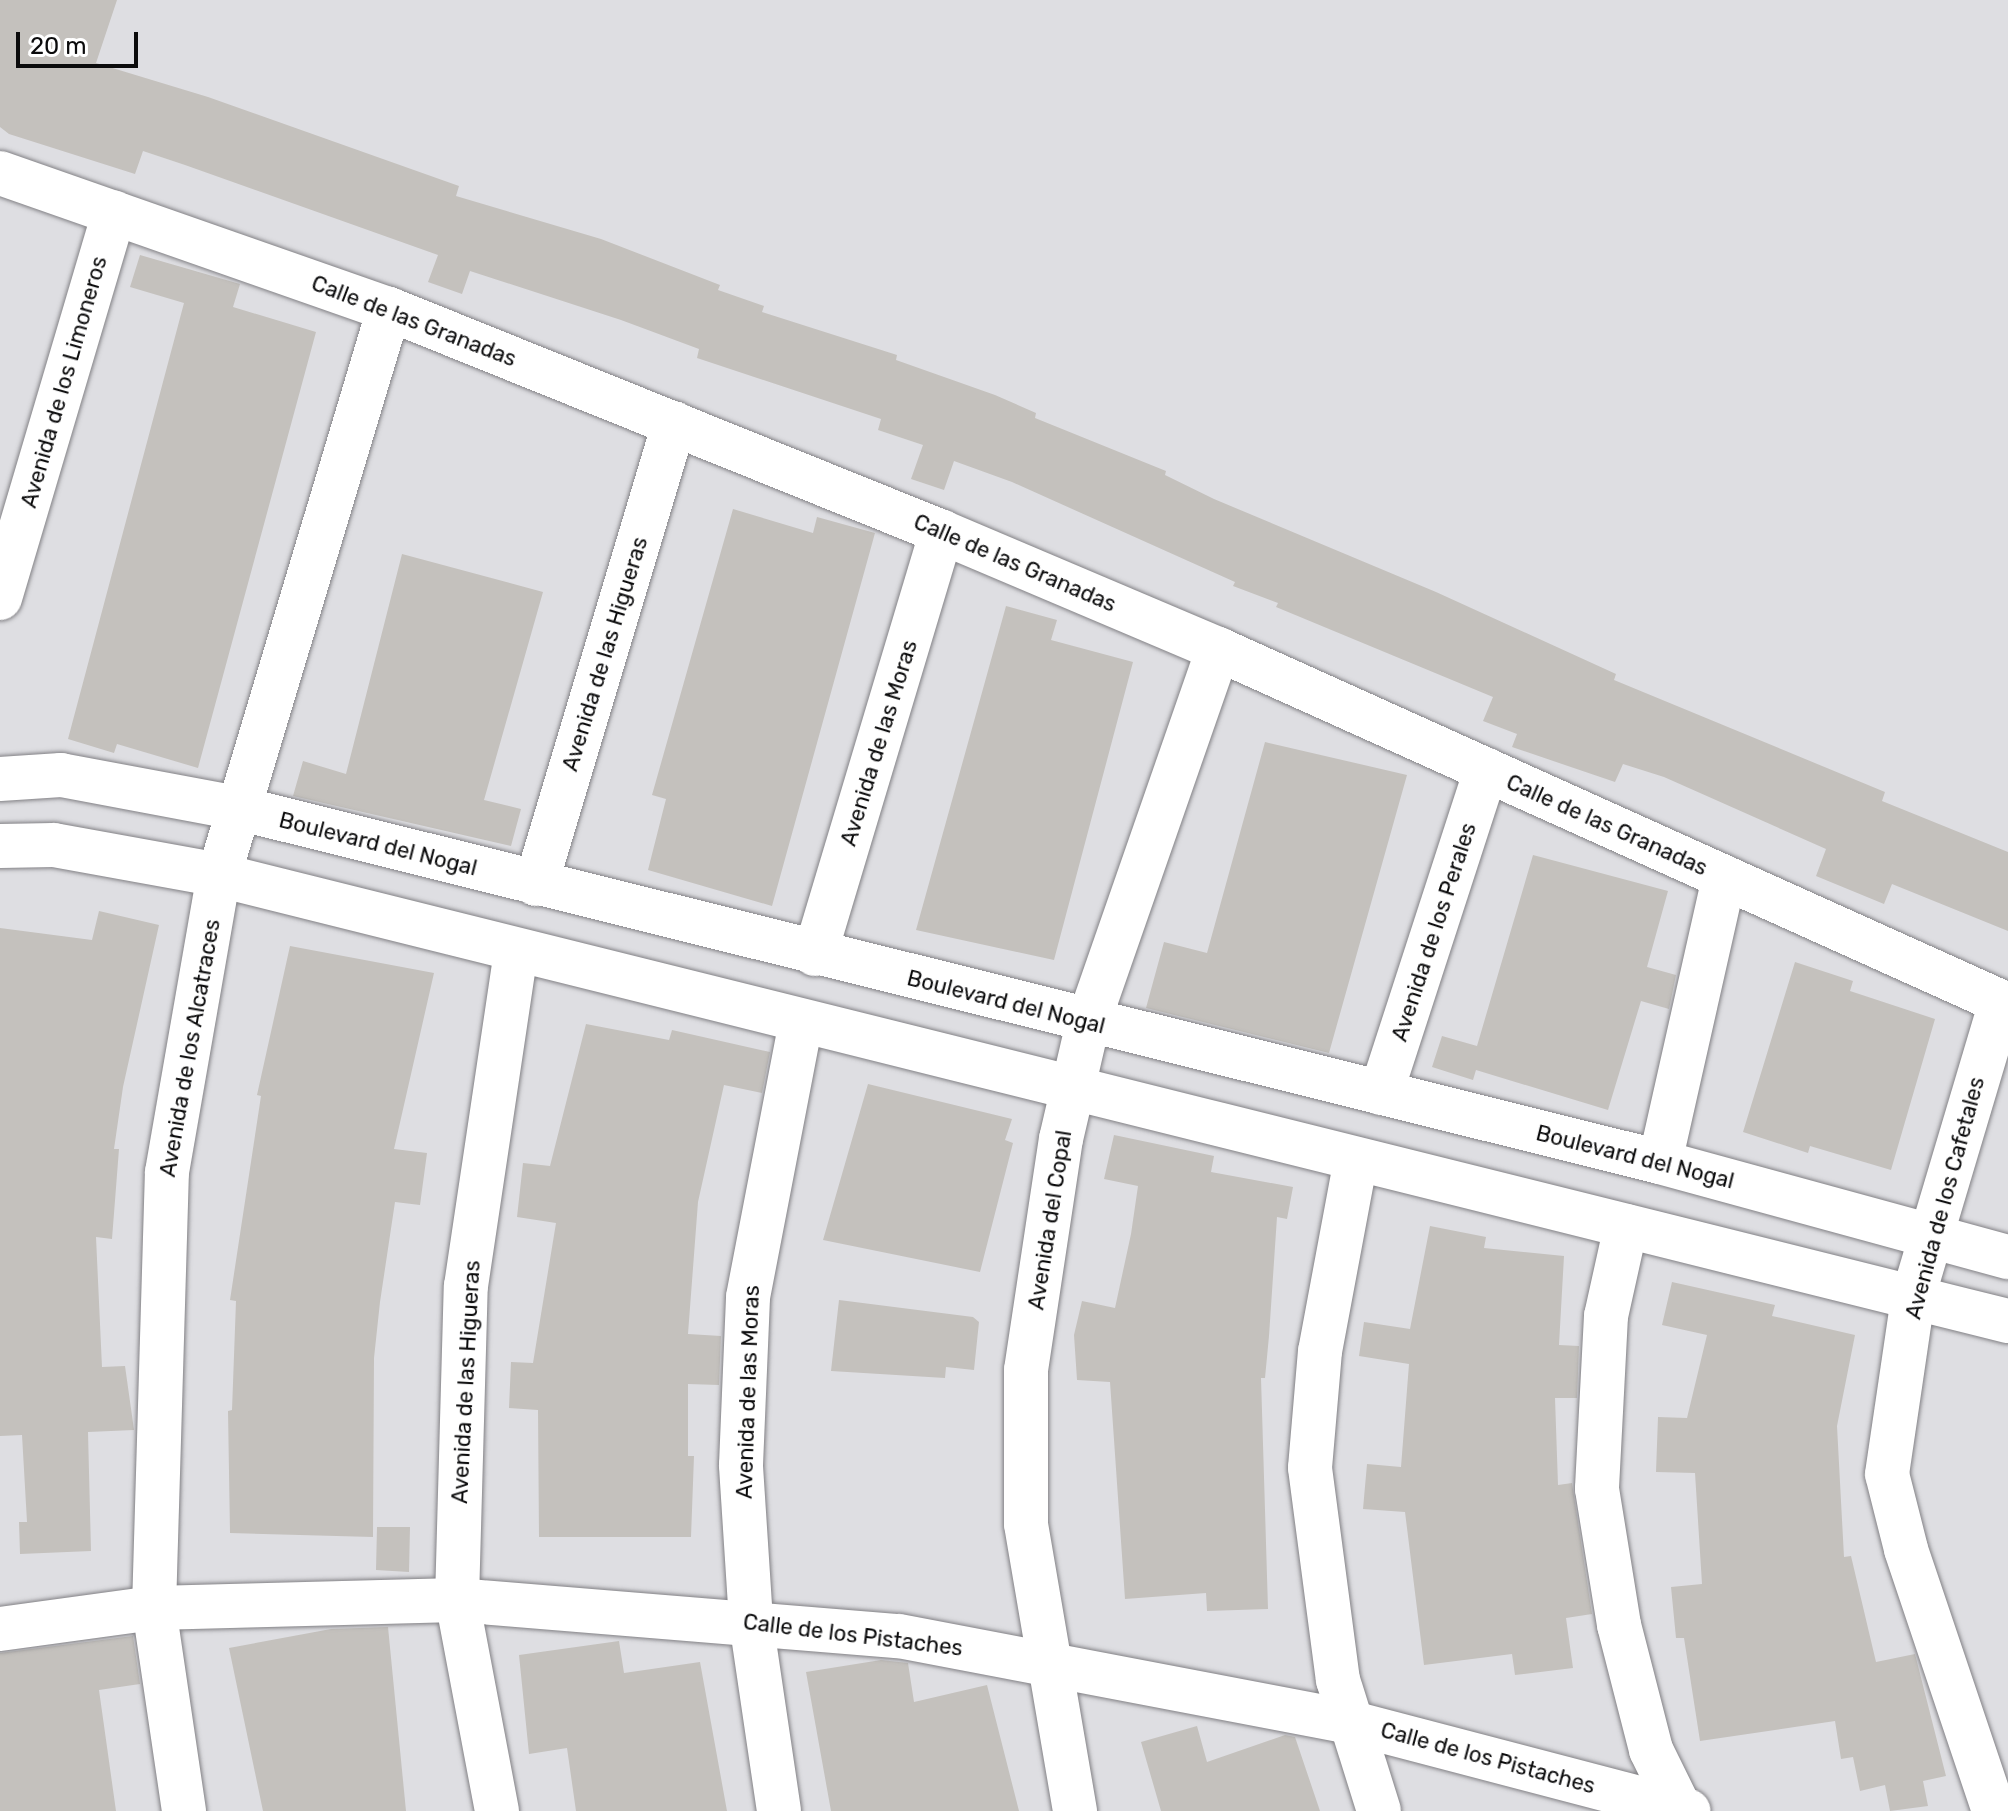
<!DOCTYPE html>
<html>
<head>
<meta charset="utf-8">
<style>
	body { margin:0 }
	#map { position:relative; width:2008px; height:1811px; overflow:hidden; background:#dedee2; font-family:Rubik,sans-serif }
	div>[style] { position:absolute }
	.building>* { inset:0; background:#c4c1bd }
	.roads { filter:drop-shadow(0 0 2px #828185) drop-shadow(0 0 2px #828185) }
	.minor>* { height:44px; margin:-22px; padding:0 22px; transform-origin:22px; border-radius:22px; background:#fff }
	span { translate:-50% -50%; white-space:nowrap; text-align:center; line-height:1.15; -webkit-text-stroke:8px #fff; paint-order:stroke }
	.street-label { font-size:22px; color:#0b0b0c }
	.scale { position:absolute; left:16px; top:32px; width:122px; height:36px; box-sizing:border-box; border:4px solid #0b0b0c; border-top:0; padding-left:10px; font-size:24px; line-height:28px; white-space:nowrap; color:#0b0b0c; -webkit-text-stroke:6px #fff; paint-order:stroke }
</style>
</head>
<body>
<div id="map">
	<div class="building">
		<i style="clip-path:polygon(0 0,117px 0,96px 63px,208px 97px,459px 186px,456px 196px,601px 239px,720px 285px,718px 290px,764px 306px,762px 312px,897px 355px,896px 360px,995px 395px,1036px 413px,1035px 418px,1166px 471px,1165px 475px,1214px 499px,1436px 592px,1616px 674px,1614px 680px,1885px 792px,1882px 801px,2008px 852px,2008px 931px,1892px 884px,1884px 904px,1816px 876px,1826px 849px,1664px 777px,1623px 764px,1615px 782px,1512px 747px,1517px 734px,1483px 721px,1493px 697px,1276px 607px,1278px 603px,1233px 586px,1235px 582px,1012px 482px,954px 461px,944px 490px,911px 479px,923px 445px,878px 430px,881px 419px,697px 358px,699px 349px,621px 320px,470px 271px,462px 294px,428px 282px,438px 255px,185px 165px,143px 151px,135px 174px,9px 134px,0 127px)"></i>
		<i style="clip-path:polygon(140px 255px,240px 284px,233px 307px,316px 332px,198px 768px,117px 744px,114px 753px,68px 739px,184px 303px,130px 287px)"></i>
		<i style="clip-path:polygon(733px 509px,813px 533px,817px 517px,875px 533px,772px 906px,648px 870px,666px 799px,652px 795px)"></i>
		<i style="clip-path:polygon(402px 554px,543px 592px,484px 800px,521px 809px,511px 846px,293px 796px,303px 761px,346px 774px)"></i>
		<i style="clip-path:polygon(1006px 606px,1057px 620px,1051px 640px,1133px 662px,1054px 960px,916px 930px)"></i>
		<i style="clip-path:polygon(1265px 742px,1407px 775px,1329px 1053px,1146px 1008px,1164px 942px,1207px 953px)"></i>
		<i style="clip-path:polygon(1533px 855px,1668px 891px,1647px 967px,1676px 975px,1669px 1009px,1641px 1001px,1608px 1110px,1476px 1070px,1473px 1080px,1432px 1067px,1442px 1036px,1477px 1046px)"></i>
		<i style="clip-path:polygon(99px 911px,159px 925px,123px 1087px,114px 1149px,119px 1149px,112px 1239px,96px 1237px,102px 1367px,125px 1366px,134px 1430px,88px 1432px,91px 1551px,20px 1554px,19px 1522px,27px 1522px,22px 1435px,0 1436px,0 928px,92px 940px)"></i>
		<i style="clip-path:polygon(290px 946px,434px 973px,394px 1149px,427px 1153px,420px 1205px,395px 1202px,380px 1302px,374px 1358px,373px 1537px,230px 1533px,228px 1411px,232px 1410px,236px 1301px,230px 1300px,261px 1096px,257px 1095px)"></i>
		<i style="clip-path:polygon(1795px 962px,1853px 981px,1850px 991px,1935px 1019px,1891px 1170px,1810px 1146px,1808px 1153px,1743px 1132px)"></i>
		<i style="clip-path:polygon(586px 1024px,669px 1040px,672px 1030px,770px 1052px,762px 1093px,724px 1085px,698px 1202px,688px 1334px,721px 1336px,719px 1385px,688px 1384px,688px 1456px,694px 1456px,691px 1537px,539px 1537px,538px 1410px,509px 1408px,511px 1362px,533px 1363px,556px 1223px,517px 1217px,523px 1163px,550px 1166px)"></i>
		<i style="clip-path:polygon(868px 1084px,1012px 1119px,1005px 1140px,1013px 1143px,980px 1272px,823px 1240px)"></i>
		<i style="clip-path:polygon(1114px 1135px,1214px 1156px,1211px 1172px,1293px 1187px,1287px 1219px,1277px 1217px,1269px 1336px,1265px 1378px,1261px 1378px,1268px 1609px,1207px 1611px,1206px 1593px,1125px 1599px,1110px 1382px,1077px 1380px,1074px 1335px,1082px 1301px,1115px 1308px,1131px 1234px,1138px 1186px,1104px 1179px)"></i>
		<i style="clip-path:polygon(1430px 1226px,1486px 1237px,1484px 1248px,1564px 1256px,1559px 1345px,1579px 1346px,1577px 1398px,1555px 1398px,1558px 1485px,1572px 1483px,1592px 1614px,1566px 1618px,1573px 1668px,1515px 1675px,1512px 1654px,1424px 1665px,1405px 1512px,1363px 1509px,1367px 1464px,1401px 1467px,1409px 1364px,1359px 1356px,1364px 1322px,1410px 1329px)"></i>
		<i style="clip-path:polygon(1672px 1282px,1775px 1305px,1772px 1316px,1855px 1335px,1837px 1426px,1844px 1557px,1851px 1556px,1876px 1662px,1915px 1654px,1946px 1776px,1923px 1781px,1928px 1806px,1890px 1811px,1885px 1785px,1860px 1791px,1853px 1757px,1841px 1759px,1835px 1721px,1700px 1741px,1684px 1638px,1676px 1638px,1671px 1587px,1702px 1584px,1695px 1473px,1656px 1472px,1658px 1417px,1687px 1418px,1707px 1335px,1662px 1325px)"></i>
		<i style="clip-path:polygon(839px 1300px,973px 1317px,979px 1322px,974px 1370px,946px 1367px,945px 1378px,831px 1371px)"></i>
		<i style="clip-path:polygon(377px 1527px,410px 1527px,409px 1572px,376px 1570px)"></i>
		<i style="clip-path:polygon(388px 1627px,406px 1811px,263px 1811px,229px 1648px,331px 1629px)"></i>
		<i style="clip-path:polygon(133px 1636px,140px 1684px,99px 1690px,116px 1811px,0 1811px,0 1653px)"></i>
		<i style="clip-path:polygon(619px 1641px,624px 1673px,700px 1662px,727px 1811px,576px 1811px,567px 1748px,529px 1754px,519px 1655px)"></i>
		<i style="clip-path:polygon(881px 1660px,908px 1663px,914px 1702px,987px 1685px,1019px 1811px,831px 1811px,806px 1672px)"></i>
		<i style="clip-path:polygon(1197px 1726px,1207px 1762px,1285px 1735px,1295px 1737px,1320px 1811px,1161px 1811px,1141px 1742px)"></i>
	</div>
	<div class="roads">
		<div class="minor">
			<i style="left:0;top:173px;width:412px;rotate:19.3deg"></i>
			<i style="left:389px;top:309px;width:596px;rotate:21.96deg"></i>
			<i style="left:942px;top:532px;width:300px;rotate:23deg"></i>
			<i style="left:1218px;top:649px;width:867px;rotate:24.26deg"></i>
			<i style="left:0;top:598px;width:402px;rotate:-73.5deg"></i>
			<i style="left:0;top:779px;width:61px;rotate:-3.8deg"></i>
			<i style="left:61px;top:775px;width:180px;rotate:10.6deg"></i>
			<i style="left:238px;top:808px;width:1465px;rotate:13.98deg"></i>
			<i style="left:1660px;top:1162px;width:361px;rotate:15.3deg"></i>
			<i style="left:0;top:846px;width:54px;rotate:-1.1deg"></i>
			<i style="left:54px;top:845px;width:168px;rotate:10.3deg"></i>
			<i style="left:219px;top:875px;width:1844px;rotate:14deg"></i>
			<i style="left:536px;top:884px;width:481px;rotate:-73.3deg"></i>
			<i style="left:815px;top:954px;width:441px;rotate:-73.3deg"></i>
			<i style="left:1381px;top:1093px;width:340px;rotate:-72deg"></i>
			<i style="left:1356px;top:1159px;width:195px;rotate:100.6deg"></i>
			<i style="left:1320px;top:1351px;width:117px;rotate:94.9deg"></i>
			<i style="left:1310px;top:1468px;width:214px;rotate:82.5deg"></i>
			<i style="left:1338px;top:1680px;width:137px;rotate:72.6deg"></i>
			<i style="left:1660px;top:1162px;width:292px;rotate:-77.3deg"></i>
			<i style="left:1626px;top:1226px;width:92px;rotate:102.5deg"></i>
			<i style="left:1606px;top:1316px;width:173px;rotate:93deg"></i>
			<i style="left:1597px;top:1489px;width:138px;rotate:80.8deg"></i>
			<i style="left:1619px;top:1625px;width:129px;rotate:75.6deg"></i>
			<i style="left:1651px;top:1750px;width:68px;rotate:63.8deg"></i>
			<i style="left:0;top:1629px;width:155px;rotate:-7.8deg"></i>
			<i style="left:154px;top:1608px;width:303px;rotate:-1.5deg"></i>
			<i style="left:457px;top:1600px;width:443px;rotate:4.7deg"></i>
			<i style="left:899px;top:1636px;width:458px;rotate:10.8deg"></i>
			<i style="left:1349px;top:1722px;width:351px;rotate:14.7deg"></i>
			<i style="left:184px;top:1811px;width:205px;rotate:-98.4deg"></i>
			<i style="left:154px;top:1608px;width:436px;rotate:-88.3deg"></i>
			<i style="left:167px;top:1172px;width:302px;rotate:-80.1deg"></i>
			<i style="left:219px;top:875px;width:591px;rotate:-73.28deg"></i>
			<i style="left:497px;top:1811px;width:215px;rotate:-100.7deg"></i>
			<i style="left:457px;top:1600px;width:314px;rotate:-88.4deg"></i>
			<i style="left:466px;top:1286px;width:338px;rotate:-81.5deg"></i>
			<i style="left:779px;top:1811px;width:192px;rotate:-98.4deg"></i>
			<i style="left:751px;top:1621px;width:156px;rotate:-93.7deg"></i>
			<i style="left:741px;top:1465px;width:168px;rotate:-87.6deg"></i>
			<i style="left:748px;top:1297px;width:279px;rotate:-79.1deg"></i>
			<i style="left:1075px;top:1811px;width:291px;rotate:-99.7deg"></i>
			<i style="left:1026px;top:1524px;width:154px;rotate:-90deg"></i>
			<i style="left:1026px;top:1370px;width:234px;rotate:-81.4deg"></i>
			<i style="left:1061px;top:1139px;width:119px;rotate:-76.9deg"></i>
			<i style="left:1088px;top:1023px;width:396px;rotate:-70.8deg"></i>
			<i style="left:1994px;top:1811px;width:276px;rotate:-108.6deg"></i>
			<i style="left:1906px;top:1549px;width:77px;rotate:-104.2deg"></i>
			<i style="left:1887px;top:1474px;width:179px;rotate:-81.6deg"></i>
			<i style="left:1913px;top:1297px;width:308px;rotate:-73.4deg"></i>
		</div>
	</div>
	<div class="street-label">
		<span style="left:414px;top:321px;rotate:21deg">Calle de las Granadas</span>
		<span style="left:64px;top:382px;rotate:-74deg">Avenida de los Limoneros</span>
		<span style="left:1015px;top:563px;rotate:23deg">Calle de las Granadas</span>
		<span style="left:605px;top:654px;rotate:-73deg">Avenida de las Higueras</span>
		<span style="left:879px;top:743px;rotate:-73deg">Avenida de las Moras</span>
		<span style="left:1607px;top:825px;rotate:24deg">Calle de las Granadas</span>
		<span style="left:378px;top:844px;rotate:14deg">Boulevard del Nogal</span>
		<span style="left:1434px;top:932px;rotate:-72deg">Avenida de los Perales</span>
		<span style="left:1006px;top:1002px;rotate:14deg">Boulevard del Nogal</span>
		<span style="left:190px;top:1048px;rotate:-80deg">Avenida de los Alcatraces</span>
		<span style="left:1635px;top:1157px;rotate:14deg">Boulevard del Nogal</span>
		<span style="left:1945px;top:1198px;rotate:-75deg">Avenida de los Cafetales</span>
		<span style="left:1050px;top:1220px;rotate:-81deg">Avenida del Copal</span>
		<span style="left:466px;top:1382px;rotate:-87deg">Avenida de las Higueras</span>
		<span style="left:748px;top:1392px;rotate:-88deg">Avenida de las Moras</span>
		<span style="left:853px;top:1635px;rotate:7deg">Calle de los Pistaches</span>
		<span style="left:1488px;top:1758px;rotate:15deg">Calle de los Pistaches</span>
	</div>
	<div class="scale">20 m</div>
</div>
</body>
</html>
